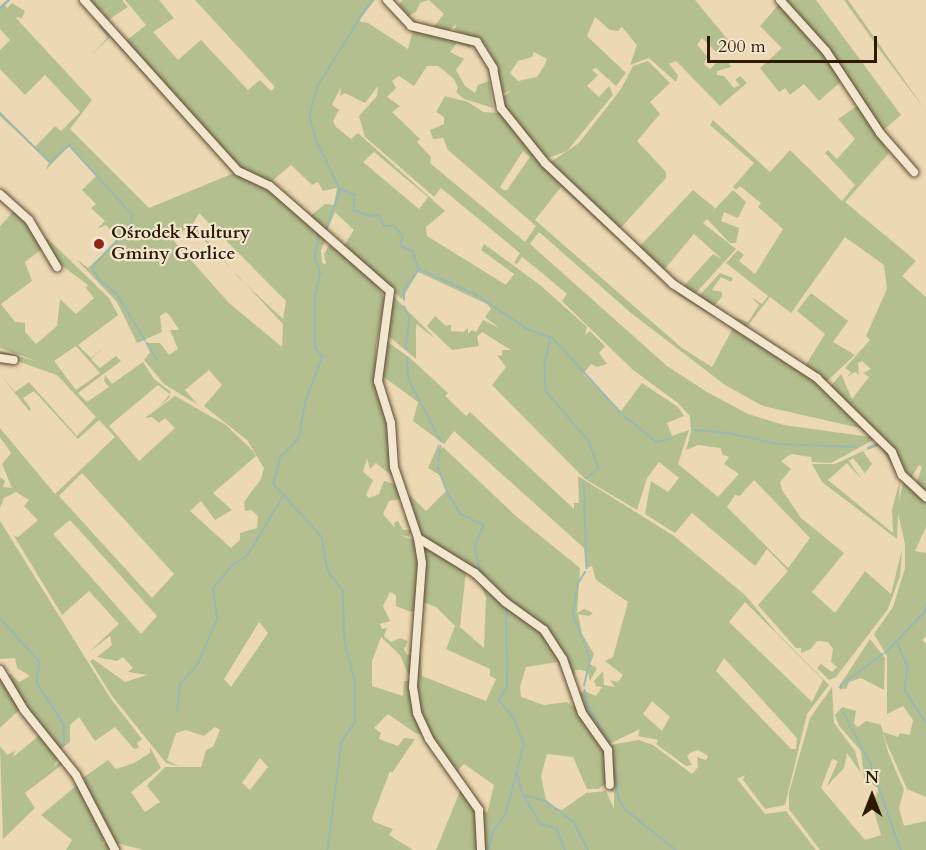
<!DOCTYPE html>
<html>
<head>
<meta charset="utf-8">
<style>
	body { margin:0 }
	#map { position:relative; width:926px; height:850px; overflow:hidden; background:#ecd8b3; font-family:Cardo,serif }
	div>[style] { position:absolute }
	.green>* { inset:0; background:#b4bf8f }
	.stream>* { height:1.5px; margin:-0.75px; padding:0 0.75px; transform-origin:0.75px; border-radius:0.75px; background:#9ab8b4 }
	.roads { filter:drop-shadow(0 0 2px #5e492f) drop-shadow(0 0 2px #5e492f) }
	.minor>* { height:8px; margin:-4px; padding:0 4px; transform-origin:4px; border-radius:4px; background:#f3e6ce }
	.dots>* { width:16px; height:16px; translate:-50% -50%; box-sizing:border-box; border:3px solid #f3e6ce; border-radius:50% }
	span { translate:-50% -50%; white-space:nowrap; text-align:center; line-height:1.15; -webkit-text-stroke:4.5px #f3e6ce; paint-order:stroke }
	.poi-label { font-size:18px; color:#2e1903; font-weight:700 }
	.left { translate:0 -50%; text-align:left }
	.north { position:absolute; left:842px; top:766px; width:60px; height:60px; -webkit-text-stroke:4px #f3e6ce; paint-order:stroke; rotate:0deg; font-size:16px; font-weight:700; line-height:24px; text-align:center; color:#2e1903 }
	.north::after { content:''; display:block; margin:auto; width:21px; height:27px; background:#2e1903; clip-path:polygon(50% 0,100% 100%,50% 72%,0 100%) }
	.scale { position:absolute; left:707px; top:36px; width:170px; height:27px; box-sizing:border-box; border:3px solid #2e1903; border-top:0; padding-left:8px; font-size:18px; line-height:21px; white-space:nowrap; color:#2e1903; -webkit-text-stroke:4px #f3e6ce; paint-order:stroke }
</style>
</head>
<body>
<div id="map">
	<div class="green">
		<i style="clip-path:polygon(evenodd,7px 0,10px 0,5px 5px,7px 8px,12px 3px,25px 11px,22px 18px,15px 17px,92px 100px,70px 129px,149px 208px,234px 173px,110px 37px,92px 55px,108px 37px,98px 26px,101px 24px,233px 169px,275px 193px,326px 239px,321px 250px,322px 263px,326px 264px,324px 254px,331px 242px,380px 288px,384px 300px,376px 346px,375px 385px,388px 420px,397px 480px,376px 463px,370px 469px,367px 458px,363px 472px,373px 480px,366px 495px,369px 498px,379px 494px,384px 481px,397px 485px,401px 499px,389px 501px,383px 514px,395px 528px,394px 523px,398px 521px,403px 530px,411px 530px,409px 537px,400px 535px,416px 541px,421px 565px,417px 610px,411px 612px,396px 606px,396px 595px,390px 592px,383px 606px,390px 621px,380px 624px,382px 629px,387px 628px,384px 636px,391px 642px,400px 638px,408px 641px,404px 649px,407px 655px,411px 654px,409px 648px,415px 647px,414px 615px,417px 616px,417px 648px,414px 673px,408px 674px,400px 655px,381px 637px,372px 661px,372px 686px,403px 696px,404px 681px,411px 681px,413px 709px,425px 735px,415px 733px,388px 714px,374px 728px,381px 733px,379px 739px,398px 746px,404px 738px,415px 739px,392px 773px,390px 771px,372px 818px,374px 822px,393px 829px,389px 835px,413px 850px,143px 850px,113px 842px,80px 780px,108px 760px,116px 769px,134px 763px,150px 753px,150px 747px,161px 768px,131px 792px,145px 812px,160px 802px,147px 786px,149px 783px,165px 767px,201px 767px,206px 750px,213px 747px,220px 730px,215px 727px,204px 736px,186px 730px,176px 733px,167px 760px,178px 766px,166px 763px,112px 696px,90px 661px,93px 659px,125px 682px,147px 675px,128px 672px,133px 668px,123px 657px,117px 661px,97px 657px,112px 645px,110px 636px,89px 652px,119px 624px,89px 591px,62px 615px,14px 536px,18px 537px,38px 520px,24px 506px,29px 500px,16px 492px,4px 498px,0 508px,0 477px,5px 481px,3px 487px,12px 488px,2px 464px,11px 453px,0 437px,0 428px,55px 494px,115px 437px,99px 420px,78px 439px,34px 391px,23px 398px,31px 409px,29px 411px,0 374px,15px 392px,29px 382px,77px 436px,96px 417px,57px 375px,0 355px,0 351px,39px 362px,0 348px,0 226px,13px 212px,0 196px,29px 223px,42px 249px,25px 262px,32px 281px,1px 304px,15px 322px,25px 323px,25px 332px,36px 344px,57px 326px,60px 299px,76px 314px,94px 298px,86px 288px,88px 285px,54px 260px,44px 245px,47px 238px,109px 298px,118px 315px,78px 345px,91px 358px,105px 347px,91px 359px,100px 368px,116px 356px,121px 361px,78px 393px,87px 402px,109px 387px,104px 381px,105px 375px,112px 384px,143px 362px,154px 379px,171px 392px,169px 398px,159px 407px,170px 394px,158px 385px,109px 426px,139px 461px,175px 428px,165px 418px,159px 423px,152px 417px,145px 418px,175px 396px,226px 425px,253px 451px,256px 456px,213px 493px,232px 510px,215px 520px,201px 501px,190px 511px,231px 548px,240px 540px,240px 533px,257px 528px,258px 516px,251px 510px,245px 511px,244px 502px,261px 479px,264px 468px,247px 440px,204px 406px,222px 385px,209px 370px,185px 390px,198px 405px,164px 384px,144px 360px,150px 352px,146px 343px,160px 343px,169px 355px,178px 349px,170px 330px,179px 330px,170px 316px,166px 312px,160px 316px,162px 332px,137px 343px,117px 302px,76px 259px,88px 268px,119px 239px,106px 225px,97px 229px,105px 221px,91px 208px,96px 204px,82px 190px,96px 176px,69px 146px,46px 170px,49px 162px,0 116px,0 112px,35px 147px,55px 126px,61px 131px,80px 112px,45px 75px,25px 95px,0 69px,0 50px,10px 40px,0 29px,0 6px,7px 0,199px 213px,286px 301px,283px 319px,239px 278px,193px 224px,199px 213px,7px 0,192px 227px,283px 324px,282px 347px,229px 303px,174px 241px,173px 236px,192px 227px,7px 0,76px 346px,100px 373px,76px 390px,54px 361px,76px 346px,7px 0,82px 473px,174px 574px,152px 598px,59px 496px,82px 473px,7px 0,70px 520px,157px 616px,141px 634px,53px 534px,70px 520px,7px 0,259px 622px,268px 633px,231px 687px,224px 679px,259px 622px,7px 0,260px 758px,268px 767px,250px 790px,242px 783px,260px 758px)"></i>
		<i style="clip-path:polygon(85px 0,122px 0,128px 7px,108px 20px,103px 14px,115px 4px,99px 16px)"></i>
		<i style="clip-path:polygon(evenodd,125px 0,159px 0,174px 18px,153px 32px,178px 60px,201px 40px,248px 90px,260px 80px,271px 91px,275px 87px,195px 0,375px 0,358px 21px,368px 23px,408px 49px,413px 30px,470px 42px,471px 48px,457px 43px,450px 52px,464px 59px,456px 70px,465px 86px,475px 93px,478px 85px,489px 81px,493px 108px,464px 99px,456px 92px,458px 87px,453px 78px,438px 66px,427px 66px,414px 86px,399px 76px,392px 81px,396px 88px,387px 97px,400px 106px,392px 112px,420px 139px,417px 142px,431px 157px,430px 163px,525px 242px,536px 226px,448px 150px,443px 138px,433px 139px,430px 130px,444px 124px,444px 117px,436px 112px,445px 96px,468px 102px,483px 112px,499px 113px,607px 227px,676px 288px,810px 376px,875px 439px,831px 463px,812px 462px,811px 457px,791px 454px,781px 461px,791px 469px,780px 482px,782px 490px,801px 518px,844px 553px,812px 592px,835px 613px,865px 571px,891px 594px,902px 550px,900px 576px,888px 609px,836px 677px,829px 680px,817px 668px,821px 664px,832px 672px,837px 667px,831px 662px,833px 649px,828px 642px,817px 641px,811px 649px,801px 653px,801px 648px,796px 648px,758px 605px,788px 571px,767px 549px,755px 566px,692px 513px,675px 533px,645px 514px,651px 481px,668px 492px,679px 478px,659px 462px,647px 478px,637px 510px,585px 479px,492px 385px,506px 367px,497px 355px,502px 356px,502px 350px,511px 350px,482px 332px,477px 337px,479px 346px,452px 350px,427px 326px,435px 316px,446px 326px,451px 324px,451px 331px,463px 332px,468px 328px,468px 334px,472px 330px,476px 332px,483px 320px,499px 328px,485px 317px,491px 309px,487px 304px,418px 272px,402px 299px,343px 247px,354px 230px,335px 212px,326px 232px,307px 219px,325px 204px,334px 205px,337px 188px,323px 191px,318px 182px,312px 185px,291px 165px,272px 181px,283px 193px,240px 170px,136px 59px,140px 56px,133px 56px,122px 44px,146px 25px,125px 0,378px 86px,377px 96px,359px 116px,365px 137px,431px 194px,434px 197px,441px 188px,520px 253px,514px 263px,517px 264px,522px 257px,541px 272px,567px 294px,562px 301px,633px 370px,678px 403px,690px 416px,691px 432px,686px 450px,698px 445px,721px 448px,722px 454px,729px 457px,724px 464px,739px 474px,718px 497px,678px 464px,689px 430px,672px 436px,667px 423px,684px 416px,678px 407px,642px 383px,621px 411px,583px 374px,591px 364px,597px 367px,607px 364px,599px 353px,605px 346px,590px 331px,585px 335px,587px 327px,540px 285px,484px 244px,481px 250px,514px 274px,506px 285px,427px 236px,426px 227px,445px 211px,358px 133px,351px 139px,336px 127px,333px 121px,339px 110px,332px 105px,341px 87px,340px 96px,345px 93px,365px 103px,378px 86px,125px 0,523px 151px,530px 157px,507px 190px,503px 190px,500px 187px,523px 151px,125px 0,374px 152px,428px 197px,419px 209px,363px 162px,374px 152px,125px 0,561px 187px,680px 296px,733px 328px,712px 367px,682px 348px,535px 220px,561px 187px,125px 0,539px 232px,631px 313px,725px 385px,763px 406px,860px 428px,870px 437px,784px 425px,748px 414px,707px 392px,667px 366px,530px 244px,539px 232px,125px 0,754px 480px,810px 538px,788px 568px,727px 507px,735px 495px,740px 496px,754px 480px)"></i>
		<i style="clip-path:polygon(evenodd,403px 0,695px 0,729px 41px,718px 54px,702px 38px,697px 45px,707px 56px,704px 64px,710px 69px,716px 63px,728px 61px,731px 67px,717px 71px,717px 75px,724px 76px,734px 88px,740px 85px,735px 80px,740px 76px,747px 83px,720px 106px,676px 61px,669px 64px,678px 75px,676px 82px,649px 58px,630px 65px,637px 45px,622px 27px,618px 31px,610px 30px,595px 17px,587px 36px,626px 73px,616px 86px,596px 68px,592px 70px,598px 75px,587px 86px,599px 97px,609px 86px,613px 95px,567px 151px,545px 159px,505px 109px,501px 98px,511px 91px,500px 94px,494px 59px,484px 43px,455px 30px,456px 24px,449px 30px,432px 29px,444px 14px,429px 0,420px 3px,416px 12px,408px 16px,399px 4px,403px 0,534px 52px,547px 59px,544px 66px,537px 77px,518px 81px,510px 73px,518px 61px,532px 57px,534px 52px)"></i>
		<i style="clip-path:polygon(781px 0,816px 0,901px 115px,881px 132px,850px 82px)"></i>
		<i style="clip-path:polygon(844px 0,848px 0,926px 111px,882px 53px)"></i>
		<i style="clip-path:polygon(780px 3px,805px 27px,844px 79px,819px 101px,804px 84px,790px 95px,785px 88px,779px 92px,760px 68px,782px 48px,760px 26px)"></i>
		<i style="clip-path:polygon(648px 61px,670px 83px,650px 102px,660px 114px,637px 141px,666px 172px,666px 178px,617px 232px,549px 163px,579px 143px,621px 89px,633px 66px)"></i>
		<i style="clip-path:polygon(860px 104px,889px 153px,845px 202px,916px 261px,902px 276px,926px 297px,926px 494px,916px 484px,922px 467px,919px 465px,911px 478px,830px 387px,841px 374px,852px 399px,869px 377px,863px 373px,871px 369px,862px 361px,858px 363px,859px 375px,855px 372px,847px 377px,851px 372px,845px 368px,870px 340px,866px 336px,887px 289px,884px 265px,845px 237px,791px 313px,770px 297px,746px 328px,734px 321px,736px 318px,748px 322px,759px 305px,751px 297px,762px 304px,768px 296px,726px 263px,738px 250px,744px 255px,739px 261px,755px 274px,783px 229px,758px 207px,761px 203px,740px 186px,736px 190px,733px 187px,754px 163px,710px 125px,713px 120px,770px 172px,790px 150px,842px 201px,855px 185px,825px 153px,828px 150px,837px 159px,855px 139px,838px 119px)"></i>
		<i style="clip-path:polygon(693px 190px,715px 208px,712px 212px,733px 190px,746px 202px,738px 218px,724px 212px,721px 221px,739px 228px,736px 243px,730px 243px,707px 219px,703px 223px,736px 249px,694px 295px,683px 287px,713px 254px,722px 259px,694px 234px,663px 271px,638px 248px)"></i>
		<i style="clip-path:polygon(720px 273px,733px 278px,731px 282px,721px 277px,716px 284px,712px 290px,722px 292px,722px 297px,713px 307px,698px 297px)"></i>
		<i style="clip-path:polygon(811px 293px,848px 321px,833px 342px,855px 355px,826px 382px,804px 368px,825px 334px,797px 311px)"></i>
		<i style="clip-path:polygon(393px 296px,436px 339px,416px 324px,416px 359px,385px 333px)"></i>
		<i style="clip-path:polygon(evenodd,385px 340px,410px 358px,448px 393px,445px 396px,466px 416px,470px 412px,574px 509px,574px 503px,579px 503px,578px 476px,674px 536px,745px 595px,776px 632px,829px 685px,807px 714px,785px 805px,765px 809px,743px 780px,745px 775px,737px 779px,765px 814px,786px 811px,816px 850px,436px 850px,461px 789px,468px 789px,487px 814px,494px 785px,464px 764px,454px 774px,418px 712px,415px 686px,420px 647px,422px 676px,486px 701px,496px 679px,490px 676px,490px 669px,446px 649px,455px 626px,436px 607px,423px 602px,420px 617px,420px 541px,448px 555px,529px 619px,558px 651px,560px 670px,558px 662px,526px 667px,520px 687px,521px 697px,544px 705px,567px 702px,574px 707px,576px 703px,605px 748px,607px 783px,599px 789px,587px 789px,573px 757px,547px 754px,541px 776px,546px 800px,554px 807px,562px 810px,586px 793px,606px 791px,614px 809px,614px 792px,610px 791px,610px 745px,639px 740px,653px 745px,692px 774px,698px 767px,697px 757px,706px 760px,708px 756px,698px 750px,690px 753px,687px 756px,692px 765px,686px 766px,656px 744px,658px 740px,638px 736px,640px 729px,607px 745px,596px 732px,576px 694px,584px 691px,596px 696px,602px 687px,596px 686px,594px 681px,603px 671px,604px 685px,615px 687px,610px 680px,618px 682px,623px 675px,605px 661px,613px 657px,628px 602px,596px 580px,592px 566px,586px 568px,584px 548px,454px 431px,444px 444px,413px 421px,418px 402px,381px 375px,385px 340px,466px 571px,478px 580px,486px 597px,484px 648px,460px 627px,466px 571px,385px 340px,745px 602px,823px 680px,812px 702px,729px 622px,745px 602px,385px 340px,724px 658px,797px 738px,796px 749px,791px 749px,716px 671px,724px 658px,385px 340px,652px 701px,670px 717px,662px 731px,643px 714px,652px 701px)"></i>
		<i style="clip-path:polygon(439px 443px,439px 452px,443px 447px,517px 517px,580px 568px,577px 613px,584px 609px,593px 613px,589px 616px,578px 614px,582px 634px,594px 654px,590px 664px,597px 668px,590px 681px,588px 672px,581px 670px,575px 670px,574px 679px,570px 676px,557px 643px,545px 629px,461px 561px,417px 533px,408px 498px,411px 496px,426px 511px,446px 491px,441px 476px,428px 468px)"></i>
		<i style="clip-path:polygon(880px 443px,895px 462px,900px 476px,879px 446px,863px 451px,872px 464px,865px 473px,853px 458px,849px 461px,862px 480px,847px 463px,828px 480px,893px 533px,892px 510px,900px 479px,897px 539px,822px 482px,812px 464px,835px 464px)"></i>
		<i style="clip-path:polygon(904px 479px,926px 498px,926px 527px,915px 551px,926px 553px,926px 636px,922px 640px,926px 644px,926px 797px,907px 789px,886px 742px,883px 732px,898px 737px,900px 733px,910px 735px,913px 720px,903px 706px,887px 714px,887px 656px,874px 634px,893px 607px,905px 568px,905px 544px,897px 509px)"></i>
		<i style="clip-path:polygon(0 521px,111px 699px,145px 743px,142px 739px,137px 743px,139px 748px,134px 749px,115px 727px,95px 741px,79px 717px,70px 725px,70px 742px,58px 751px,5px 677px,11px 674px,19px 682px,30px 676px,17px 668px,15px 658px,0 659px)"></i>
		<i style="clip-path:polygon(870px 639px,885px 658px,884px 690px,861px 678px,849px 682px,846px 689px,838px 688px)"></i>
		<i style="clip-path:polygon(0 673px,21px 708px,0 728px)"></i>
		<i style="clip-path:polygon(832px 687px,834px 723px,855px 751px,861px 773px,847px 753px,844px 768px,827px 786px,838px 761px,832px 759px,821px 788px,865px 840px,881px 835px,873px 808px,866px 806px,873px 802px,879px 789px,864px 778px,861px 751px,839px 726px,835px 715px,842px 707px,856px 711px,854px 724px,858px 727px,866px 721px,881px 725px,888px 752px,904px 790px,899px 808px,904px 826px,926px 821px,926px 850px,820px 850px,789px 809px,789px 793px,810px 718px)"></i>
		<i style="clip-path:polygon(41px 734px,59px 755px,54px 766px,64px 760px,73px 774px,63px 764px,25px 793px,35px 808px,3px 839px,0 746px,7px 755px,15px 751px,13px 757px)"></i>
		<i style="clip-path:polygon(75px 782px,106px 837px,102px 845px,109px 842px,113px 850px,66px 850px,72px 840px,41px 815px,76px 786px)"></i>
	</div>
	<div class="stream">
		<i style="left:372px;top:0;width:102px;rotate:122.1deg"></i>
		<i style="left:318px;top:86px;width:31px;rotate:105deg"></i>
		<i style="left:310px;top:116px;width:24px;rotate:75deg"></i>
		<i style="left:316px;top:139px;width:55px;rotate:64.4deg"></i>
		<i style="left:340px;top:189px;width:16px;rotate:22deg"></i>
		<i style="left:355px;top:195px;width:15px;rotate:94deg"></i>
		<i style="left:354px;top:210px;width:17px;rotate:21deg"></i>
		<i style="left:370px;top:216px;width:10px;rotate:-6deg"></i>
		<i style="left:380px;top:215px;width:12px;rotate:70deg"></i>
		<i style="left:384px;top:226px;width:10px"></i>
		<i style="left:394px;top:226px;width:13px;rotate:48deg"></i>
		<i style="left:403px;top:236px;width:10px;rotate:101deg"></i>
		<i style="left:401px;top:246px;width:13px;rotate:23deg"></i>
		<i style="left:413px;top:251px;width:19px;rotate:72deg"></i>
		<i style="left:419px;top:269px;width:61px;rotate:24.1deg"></i>
		<i style="left:475px;top:294px;width:65px;rotate:33.7deg"></i>
		<i style="left:529px;top:330px;width:23px;rotate:18deg"></i>
		<i style="left:551px;top:337px;width:30px;rotate:102deg"></i>
		<i style="left:545px;top:366px;width:25px;rotate:88deg"></i>
		<i style="left:546px;top:391px;width:66px;rotate:49.3deg"></i>
		<i style="left:589px;top:441px;width:29px;rotate:70deg"></i>
		<i style="left:599px;top:468px;width:16px;rotate:140deg"></i>
		<i style="left:0;top:9px;width:13px;rotate:-45deg"></i>
		<i style="left:0;top:113px;width:70px;rotate:44.4deg"></i>
		<i style="left:50px;top:162px;width:25px;rotate:-42deg"></i>
		<i style="left:69px;top:145px;width:95px;rotate:47.6deg"></i>
		<i style="left:133px;top:215px;width:11px;rotate:100deg"></i>
		<i style="left:131px;top:226px;width:56px;rotate:132.8deg"></i>
		<i style="left:93px;top:267px;width:12px;rotate:66deg"></i>
		<i style="left:98px;top:278px;width:25px;rotate:40deg"></i>
		<i style="left:117px;top:294px;width:54px;rotate:58.7deg"></i>
		<i style="left:326px;top:230px;width:42px;rotate:-70.7deg"></i>
		<i style="left:319px;top:235px;width:23px;rotate:100deg"></i>
		<i style="left:315px;top:258px;width:16px;rotate:68deg"></i>
		<i style="left:321px;top:273px;width:25px;rotate:104deg"></i>
		<i style="left:315px;top:297px;width:50px;rotate:90deg"></i>
		<i style="left:315px;top:347px;width:13px;rotate:51deg"></i>
		<i style="left:323px;top:357px;width:47px;rotate:111.1deg"></i>
		<i style="left:306px;top:401px;width:39px;rotate:100deg"></i>
		<i style="left:299px;top:439px;width:25px;rotate:135deg"></i>
		<i style="left:281px;top:457px;width:28px;rotate:105deg"></i>
		<i style="left:274px;top:484px;width:72px;rotate:47.8deg"></i>
		<i style="left:322px;top:537px;width:35px;rotate:80deg"></i>
		<i style="left:328px;top:571px;width:25px;rotate:53deg"></i>
		<i style="left:343px;top:591px;width:51px;rotate:87.8deg"></i>
		<i style="left:345px;top:642px;width:40px;rotate:75.6deg"></i>
		<i style="left:355px;top:681px;width:42px;rotate:90deg"></i>
		<i style="left:355px;top:723px;width:23px;rotate:124deg"></i>
		<i style="left:342px;top:742px;width:109px;rotate:97.4deg"></i>
		<i style="left:404px;top:300px;width:10px;rotate:-90deg"></i>
		<i style="left:404px;top:290px;width:26px;rotate:-54deg"></i>
		<i style="left:404px;top:306px;width:13px;rotate:63deg"></i>
		<i style="left:410px;top:318px;width:31px;rotate:97deg"></i>
		<i style="left:553px;top:338px;width:104px;rotate:47.7deg"></i>
		<i style="left:623px;top:415px;width:43px;rotate:38.5deg"></i>
		<i style="left:657px;top:442px;width:16px;rotate:-14deg"></i>
		<i style="left:147px;top:343px;width:19px;rotate:58deg"></i>
		<i style="left:407px;top:357px;width:23px;rotate:85deg"></i>
		<i style="left:409px;top:380px;width:69px;rotate:62.3deg"></i>
		<i style="left:694px;top:430px;width:35px;rotate:5deg"></i>
		<i style="left:729px;top:433px;width:50px;rotate:12.7deg"></i>
		<i style="left:778px;top:444px;width:78px;rotate:2.2deg"></i>
		<i style="left:441px;top:446px;width:22px;rotate:98deg"></i>
		<i style="left:438px;top:468px;width:29px;rotate:68deg"></i>
		<i style="left:449px;top:495px;width:22px;rotate:58deg"></i>
		<i style="left:461px;top:514px;width:25px;rotate:26deg"></i>
		<i style="left:484px;top:525px;width:23px;rotate:113deg"></i>
		<i style="left:475px;top:546px;width:29px;rotate:78deg"></i>
		<i style="left:868px;top:448px;width:11px;rotate:-22deg"></i>
		<i style="left:584px;top:482px;width:86px;rotate:88deg"></i>
		<i style="left:0;top:618px;width:59px;rotate:47.7deg"></i>
		<i style="left:40px;top:662px;width:21px;rotate:98deg"></i>
		<i style="left:37px;top:683px;width:51px;rotate:56.9deg"></i>
		<i style="left:65px;top:726px;width:19px;rotate:93deg"></i>
		<i style="left:898px;top:644px;width:26px;rotate:67deg"></i>
		<i style="left:908px;top:668px;width:22px;rotate:98deg"></i>
		<i style="left:905px;top:690px;width:38px;rotate:57deg"></i>
		<i style="left:885px;top:653px;width:57px;rotate:-45.7deg"></i>
		<i style="left:925px;top:612px;width:8px;rotate:-83deg"></i>
		<i style="left:584px;top:686px;width:28px;rotate:-77deg"></i>
		<i style="left:590px;top:659px;width:47px;rotate:-111.1deg"></i>
		<i style="left:573px;top:615px;width:30px;rotate:-82deg"></i>
		<i style="left:577px;top:585px;width:15px;rotate:-58deg"></i>
		<i style="left:841px;top:689px;width:4px;rotate:-90deg"></i>
		<i style="left:841px;top:685px;width:52px;rotate:-36.4deg"></i>
		<i style="left:585px;top:690px;width:16px;rotate:79deg"></i>
		<i style="left:588px;top:706px;width:43px;rotate:59.3deg"></i>
		<i style="left:177px;top:712px;width:28px;rotate:-84deg"></i>
		<i style="left:180px;top:684px;width:25px;rotate:-47deg"></i>
		<i style="left:197px;top:666px;width:51px;rotate:-66.9deg"></i>
		<i style="left:217px;top:619px;width:31px;rotate:-97deg"></i>
		<i style="left:213px;top:588px;width:30px;rotate:-50deg"></i>
		<i style="left:232px;top:565px;width:17px;rotate:-31deg"></i>
		<i style="left:247px;top:556px;width:68px;rotate:-58.9deg"></i>
		<i style="left:844px;top:713px;width:58px;rotate:62.1deg"></i>
		<i style="left:871px;top:764px;width:91px;rotate:70.8deg"></i>
		<i style="left:611px;top:745px;width:55px;rotate:81.6deg"></i>
		<i style="left:619px;top:799px;width:13px;rotate:58deg"></i>
		<i style="left:626px;top:810px;width:64px;rotate:38.7deg"></i>
		<i style="left:518px;top:774px;width:18px;rotate:77deg"></i>
		<i style="left:522px;top:792px;width:36px;rotate:60deg"></i>
		<i style="left:540px;top:823px;width:18px;rotate:19deg"></i>
		<i style="left:557px;top:829px;width:22px;rotate:69deg"></i>
		<i style="left:527px;top:796px;width:20px;rotate:15deg"></i>
		<i style="left:546px;top:801px;width:35px;rotate:37deg"></i>
		<i style="left:574px;top:822px;width:31px;rotate:63deg"></i>
		<i style="left:488px;top:850px;width:21px;rotate:-73deg"></i>
		<i style="left:494px;top:830px;width:21px;rotate:-55deg"></i>
		<i style="left:506px;top:813px;width:71px;rotate:-75.4deg"></i>
		<i style="left:524px;top:744px;width:28px;rotate:-113deg"></i>
		<i style="left:513px;top:718px;width:23px;rotate:-128deg"></i>
		<i style="left:499px;top:700px;width:15px;rotate:-58deg"></i>
		<i style="left:507px;top:687px;width:80px;rotate:-90.7deg"></i>
	</div>
	<div class="roads">
		<div class="minor">
			<i style="left:84px;top:0;width:230px;rotate:48deg"></i>
			<i style="left:238px;top:171px;width:35px;rotate:25deg"></i>
			<i style="left:270px;top:186px;width:159px;rotate:41.2deg"></i>
			<i style="left:390px;top:291px;width:91px;rotate:97.6deg"></i>
			<i style="left:378px;top:381px;width:44px;rotate:72.8deg"></i>
			<i style="left:391px;top:423px;width:44px;rotate:86.1deg"></i>
			<i style="left:394px;top:467px;width:75px;rotate:71.3deg"></i>
			<i style="left:418px;top:538px;width:25px;rotate:81deg"></i>
			<i style="left:422px;top:563px;width:124px;rotate:94.2deg"></i>
			<i style="left:413px;top:687px;width:26px;rotate:81deg"></i>
			<i style="left:417px;top:713px;width:29px;rotate:65deg"></i>
			<i style="left:429px;top:739px;width:87px;rotate:54.8deg"></i>
			<i style="left:479px;top:810px;width:40px;rotate:87.1deg"></i>
			<i style="left:387px;top:0;width:35px;rotate:47deg"></i>
			<i style="left:411px;top:26px;width:68px;rotate:13.6deg"></i>
			<i style="left:477px;top:42px;width:31px;rotate:58deg"></i>
			<i style="left:493px;top:68px;width:41px;rotate:78.7deg"></i>
			<i style="left:501px;top:108px;width:70px;rotate:51.3deg"></i>
			<i style="left:545px;top:163px;width:176px;rotate:43.4deg"></i>
			<i style="left:673px;top:284px;width:172px;rotate:33.1deg"></i>
			<i style="left:817px;top:378px;width:105px;rotate:44.6deg"></i>
			<i style="left:892px;top:452px;width:25px;rotate:67deg"></i>
			<i style="left:902px;top:475px;width:33px;rotate:43deg"></i>
			<i style="left:780px;top:0;width:69px;rotate:48deg"></i>
			<i style="left:826px;top:51px;width:98px;rotate:56.6deg"></i>
			<i style="left:880px;top:133px;width:52px;rotate:48.9deg"></i>
			<i style="left:0;top:194px;width:39px;rotate:42deg"></i>
			<i style="left:29px;top:220px;width:55px;rotate:59.2deg"></i>
			<i style="left:0;top:358px;width:14px;rotate:8deg"></i>
			<i style="left:418px;top:538px;width:67px;rotate:31.6deg"></i>
			<i style="left:475px;top:573px;width:42px;rotate:44deg"></i>
			<i style="left:505px;top:602px;width:48px;rotate:35.7deg"></i>
			<i style="left:544px;top:630px;width:35px;rotate:57deg"></i>
			<i style="left:563px;top:659px;width:57px;rotate:70.6deg"></i>
			<i style="left:582px;top:713px;width:45px;rotate:54.9deg"></i>
			<i style="left:608px;top:750px;width:35px;rotate:87deg"></i>
			<i style="left:0;top:670px;width:47px;rotate:59deg"></i>
			<i style="left:24px;top:710px;width:83px;rotate:51.3deg"></i>
			<i style="left:76px;top:775px;width:85px;rotate:62.5deg"></i>
		</div>
	</div>
	<div class="dots">
		<i style="left:99px;top:244px;background:#8f2418"></i>
	</div>
	<div class="poi-label">
		<span class="left" style="left:111px;top:244px">Ośrodek Kultury<br>Gminy Gorlice</span>
	</div>
	<div class="north">N</div>
	<div class="scale">200 m</div>
</div>
</body>
</html>
